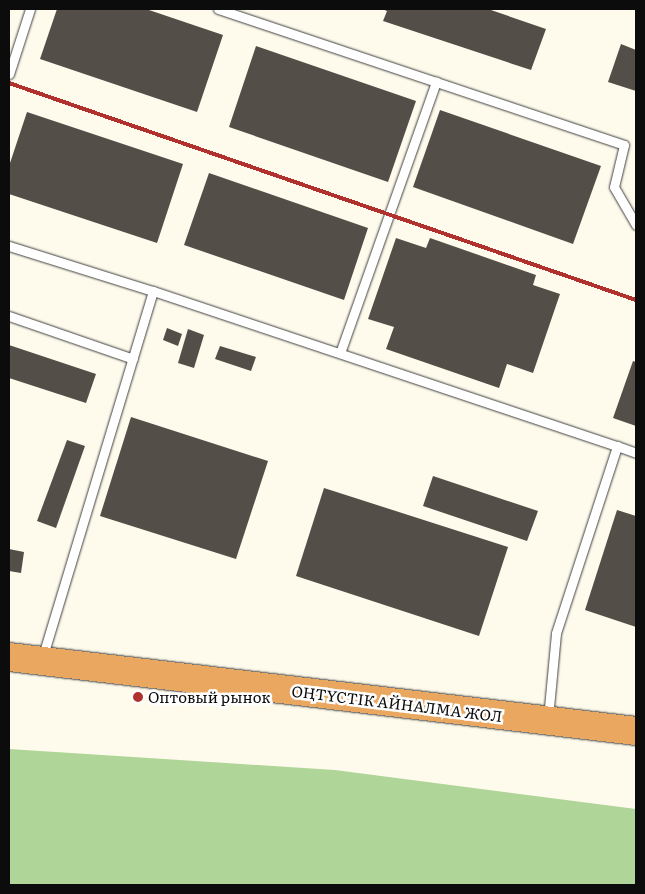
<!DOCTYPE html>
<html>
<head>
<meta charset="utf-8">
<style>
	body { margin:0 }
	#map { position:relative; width:645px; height:894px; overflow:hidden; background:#fefbec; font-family:Literata,serif }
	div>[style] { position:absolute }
	.forest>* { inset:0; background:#b0d599 }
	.building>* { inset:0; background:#544e49 }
	.roads { filter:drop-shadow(0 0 1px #3f3f3f) drop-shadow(0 0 1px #3f3f3f) }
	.lane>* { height:9px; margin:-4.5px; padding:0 4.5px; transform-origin:4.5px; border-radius:4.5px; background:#fff }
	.highway>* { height:28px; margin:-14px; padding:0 14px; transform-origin:14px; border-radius:14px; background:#eaa75f }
	.rail>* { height:4px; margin:-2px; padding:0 2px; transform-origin:2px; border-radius:2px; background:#b1312f }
	.dots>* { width:14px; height:14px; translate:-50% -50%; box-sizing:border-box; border:2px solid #fff; border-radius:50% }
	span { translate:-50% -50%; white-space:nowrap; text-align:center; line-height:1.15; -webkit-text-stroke:5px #fff; paint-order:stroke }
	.poi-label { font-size:15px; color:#0c0c0c }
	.left { translate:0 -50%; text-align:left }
	.street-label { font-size:15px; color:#0c0c0c }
	.frame { position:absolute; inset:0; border:10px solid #0c0c0c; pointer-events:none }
</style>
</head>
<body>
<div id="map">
	<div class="forest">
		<i style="clip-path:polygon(9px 749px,335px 770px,636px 809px,636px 885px,9px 885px)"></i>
	</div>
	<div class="building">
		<i style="clip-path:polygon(57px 9px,146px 9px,223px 35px,197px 112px,40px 59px)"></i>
		<i style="clip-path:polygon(382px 9px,488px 9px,546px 29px,531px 70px,383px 21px,387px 11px)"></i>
		<i style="clip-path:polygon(621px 44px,636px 50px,636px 91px,608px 82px)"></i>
		<i style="clip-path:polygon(256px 46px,416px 101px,388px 182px,229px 127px)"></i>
		<i style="clip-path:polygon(440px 110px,601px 166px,573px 244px,413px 187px)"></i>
		<i style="clip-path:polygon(27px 112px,183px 164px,157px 243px,9px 194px,9px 166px)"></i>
		<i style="clip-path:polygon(209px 173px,368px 228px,344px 300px,184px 245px)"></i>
		<i style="clip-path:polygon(396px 238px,426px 248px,430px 238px,536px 275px,533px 285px,560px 294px,533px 373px,507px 364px,499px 388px,386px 349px,394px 327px,368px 319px)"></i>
		<i style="clip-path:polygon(167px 328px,182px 334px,178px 346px,163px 340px)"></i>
		<i style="clip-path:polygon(188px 329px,204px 335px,194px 368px,178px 363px)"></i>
		<i style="clip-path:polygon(9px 345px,96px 374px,86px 403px,9px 378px)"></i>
		<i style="clip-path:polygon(220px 346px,256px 357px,251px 371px,215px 359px)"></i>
		<i style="clip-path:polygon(633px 361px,636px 362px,636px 426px,613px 418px)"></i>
		<i style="clip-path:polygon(131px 417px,268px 461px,236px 559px,100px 516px)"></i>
		<i style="clip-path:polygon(67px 440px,85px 446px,56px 528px,37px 521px)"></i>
		<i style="clip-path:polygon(433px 476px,538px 511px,527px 541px,423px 506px)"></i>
		<i style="clip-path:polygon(324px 488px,508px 547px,479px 636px,296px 576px)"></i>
		<i style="clip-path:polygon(617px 510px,636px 516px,636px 627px,585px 610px)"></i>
		<i style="clip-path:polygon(9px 549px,24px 552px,21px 573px,9px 571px)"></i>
	</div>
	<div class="roads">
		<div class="lane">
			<i style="left:218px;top:9px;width:428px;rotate:18.5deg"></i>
			<i style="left:624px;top:145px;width:43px;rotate:103.4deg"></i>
			<i style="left:614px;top:187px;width:44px;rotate:59.9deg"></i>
			<i style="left:9px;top:74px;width:68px;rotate:-72.1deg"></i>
			<i style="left:9px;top:246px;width:151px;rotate:17.4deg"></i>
			<i style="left:153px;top:291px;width:383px;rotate:106.8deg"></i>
			<i style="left:153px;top:291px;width:489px;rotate:18.5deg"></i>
			<i style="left:9px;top:316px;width:131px;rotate:19.1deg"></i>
			<i style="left:340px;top:353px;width:288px;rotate:-70.5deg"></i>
			<i style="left:548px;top:718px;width:85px;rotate:-84.6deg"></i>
			<i style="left:556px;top:633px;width:197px;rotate:-71.9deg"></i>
			<i style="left:617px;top:446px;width:20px;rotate:20deg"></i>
		</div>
		<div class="highway">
			<i style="left:9px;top:657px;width:631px;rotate:6.73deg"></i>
		</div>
	</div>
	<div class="rail">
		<i style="left:9px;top:83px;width:663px;rotate:19.09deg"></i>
	</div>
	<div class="dots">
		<i style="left:138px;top:697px;background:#b1312f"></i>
	</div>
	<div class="poi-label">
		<span class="left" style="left:148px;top:697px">Оптовый рынок</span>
	</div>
	<div class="street-label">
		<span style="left:397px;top:703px;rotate:7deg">ОҢТҮСТІК АЙНАЛМА ЖОЛ</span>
	</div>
	<div class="frame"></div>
</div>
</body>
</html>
